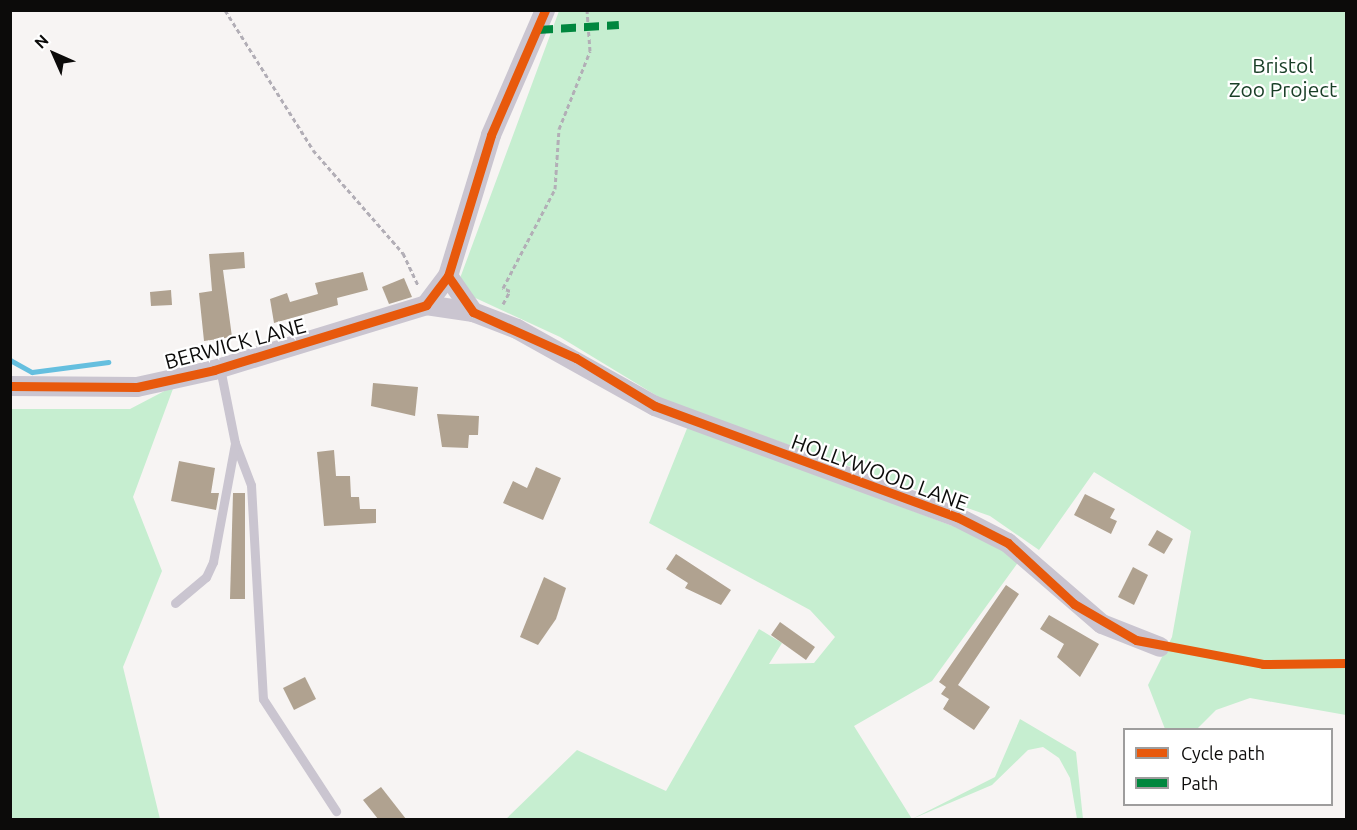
<!DOCTYPE html>
<html>
<head>
<meta charset="utf-8">
<style>
	body { margin:0 }
	#map { position:relative; width:1357px; height:830px; overflow:hidden; background:#f7f4f3; font-family:Ubuntu,sans-serif }
	div>[style] { position:absolute }
	.green>* { inset:0; background:#c6eed0 }
	.stream>* { height:5px; margin:-2.5px; padding:0 2.5px; transform-origin:2.5px; border-radius:2.5px; background:#65bfdf }
	.building>* { inset:0; background:#b0a290 }
	.path>* { height:3px; margin-top:-1.5px; transform-origin:0; background:repeating-linear-gradient(90deg,#b2aeb6 0 4.5px,transparent 0 7.5px) }
	.service>* { height:9px; margin:-4.5px; padding:0 4.5px; transform-origin:4.5px; border-radius:4.5px; background:#cac5d0 }
	.minor>* { height:20px; margin:-10px; padding:0 10px; transform-origin:10px; border-radius:10px; background:#cac5d0 }
	.quiet>* { height:8px; margin-top:-4px; transform-origin:0; background:repeating-linear-gradient(90deg,#00873e 0 15px,transparent 0 23px) }
	.cycleway>* { height:9px; margin:-4.5px; padding:0 4.5px; transform-origin:4.5px; border-radius:4.5px; background:#e8590c }
	span { translate:-50% -50%; white-space:nowrap; text-align:center; line-height:1.15; -webkit-text-stroke:4.5px #fff; paint-order:stroke }
	.park-label { font-size:21px; color:#183e26 }
	.street-label { font-size:21px; color:#0c0b0a }
	.frame { position:absolute; inset:0; border:12px solid #0c0b0a; pointer-events:none }
	.legend { position:absolute; left:1123px; top:728px; width:210px; height:78px; box-sizing:border-box; background:#fff; border:2px solid #9e9d9d; margin:0; padding:8px 10px; list-style:none; font-size:18px; color:#0c0b0a }
	.legend li { display:flex; align-items:center; gap:12px; height:30px }
	.legend b { width:30px; border:2px solid #9e9d9d }
	.north { position:absolute; left:24px; top:24px; width:60px; height:60px; -webkit-text-stroke:4px #fff; paint-order:stroke; rotate:315deg; font-size:16px; font-weight:700; line-height:24px; text-align:center; color:#0c0b0a }
	.north::after { content:''; display:block; margin:auto; width:21px; height:27px; background:#0c0b0a; clip-path:polygon(50% 0,100% 100%,50% 72%,0 100%) }
</style>
</head>
<body>
<div id="map">
	<div class="green">
		<i style="clip-path:polygon(559px 11px,1346px 11px,1346px 715px,1250px 698px,1216px 710px,1197px 729px,1165px 729px,1148px 685px,1172px 637px,1191px 531px,1094px 472px,1039px 550px,990px 516px,667px 402px,560px 337px,456px 289px)"></i>
		<i style="clip-path:polygon(174px 386px,133px 497px,162px 571px,123px 667px,160px 819px,11px 819px,10px 409px,130px 409px)"></i>
		<i style="clip-path:polygon(688px 426px,979px 536px,1019px 561px,932px 681px,854px 726px,912px 819px,995px 777px,1020px 719px,1076px 752px,1083px 819px,1077px 819px,1070px 778px,1059px 758px,1043px 747px,1028px 750px,992px 785px,912px 819px,505px 820px,577px 750px,666px 791px,759px 629px,782px 643px,769px 664px,814px 663px,835px 637px,810px 610px,649px 523px)"></i>
	</div>
	<div class="stream">
		<i style="left:10px;top:360px;width:25px;rotate:29deg"></i>
		<i style="left:32px;top:372px;width:77px;rotate:-7.5deg"></i>
	</div>
	<div class="building">
		<i style="clip-path:polygon(244px 252px,245px 268px,223px 270px,232px 337px,204px 341px,199px 293px,212px 291px,209px 254px)"></i>
		<i style="clip-path:polygon(363px 272px,368px 290px,337px 298px,338px 305px,274px 323px,270px 299px,287px 293px,290px 302px,318px 294px,315px 283px)"></i>
		<i style="clip-path:polygon(404px 278px,412px 297px,389px 304px,382px 287px)"></i>
		<i style="clip-path:polygon(171px 290px,172px 305px,151px 306px,150px 292px)"></i>
		<i style="clip-path:polygon(373px 383px,418px 387px,415px 416px,371px 406px)"></i>
		<i style="clip-path:polygon(437px 414px,479px 416px,478px 435px,469px 435px,468px 448px,442px 447px)"></i>
		<i style="clip-path:polygon(334px 450px,336px 476px,350px 476px,351px 497px,359px 497px,360px 509px,376px 509px,376px 523px,324px 526px,317px 452px)"></i>
		<i style="clip-path:polygon(179px 461px,215px 468px,211px 493px,219px 493px,216px 510px,171px 501px)"></i>
		<i style="clip-path:polygon(536px 467px,561px 478px,543px 520px,503px 503px,513px 481px,527px 488px)"></i>
		<i style="clip-path:polygon(233px 493px,245px 493px,245px 599px,230px 599px)"></i>
		<i style="clip-path:polygon(1085px 494px,1115px 509px,1110px 518px,1117px 521px,1111px 534px,1074px 515px)"></i>
		<i style="clip-path:polygon(1157px 530px,1173px 539px,1164px 554px,1148px 545px)"></i>
		<i style="clip-path:polygon(676px 554px,731px 590px,721px 605px,685px 588px,688px 583px,666px 569px)"></i>
		<i style="clip-path:polygon(1133px 567px,1148px 575px,1134px 605px,1118px 597px)"></i>
		<i style="clip-path:polygon(544px 577px,566px 588px,556px 619px,538px 645px,520px 637px)"></i>
		<i style="clip-path:polygon(1006px 585px,1019px 594px,958px 685px,990px 707px,974px 730px,943px 709px,949px 699px,941px 694px,946px 687px,939px 682px)"></i>
		<i style="clip-path:polygon(1049px 615px,1099px 644px,1080px 677px,1057px 657px,1064px 644px,1040px 629px)"></i>
		<i style="clip-path:polygon(780px 622px,815px 647px,806px 660px,771px 635px)"></i>
		<i style="clip-path:polygon(305px 677px,316px 699px,294px 710px,283px 688px)"></i>
		<i style="clip-path:polygon(381px 787px,406px 819px,378px 819px,363px 800px)"></i>
	</div>
	<div class="path">
		<i style="left:225px;top:10px;width:165px;rotate:57.8deg"></i>
		<i style="left:313px;top:150px;width:137px;rotate:48.9deg"></i>
		<i style="left:403px;top:253px;width:35px;rotate:65deg"></i>
		<i style="left:503px;top:304px;width:15px;rotate:-62deg"></i>
		<i style="left:510px;top:291px;width:8px;rotate:-157deg"></i>
		<i style="left:503px;top:288px;width:112px;rotate:-62.3deg"></i>
		<i style="left:555px;top:189px;width:60px;rotate:-86.2deg"></i>
		<i style="left:559px;top:129px;width:84px;rotate:-68.3deg"></i>
		<i style="left:590px;top:51px;width:41px;rotate:-94.2deg"></i>
	</div>
	<div class="service">
		<i style="left:220px;top:368px;width:76px;rotate:78.7deg"></i>
		<i style="left:235px;top:443px;width:45px;rotate:69.1deg"></i>
		<i style="left:251px;top:485px;width:214px;rotate:86.8deg"></i>
		<i style="left:263px;top:699px;width:134px;rotate:56.9deg"></i>
		<i style="left:175px;top:603px;width:40px;rotate:-40deg"></i>
		<i style="left:206px;top:577px;width:17px;rotate:-65deg"></i>
		<i style="left:213px;top:562px;width:121px;rotate:-79.5deg"></i>
	</div>
	<div class="minor">
		<i style="left:448px;top:276px;width:44px;rotate:55.2deg"></i>
		<i style="left:426px;top:305px;width:48px;rotate:8.5deg"></i>
		<i style="left:473px;top:312px;width:47px;rotate:21.1deg"></i>
		<i style="left:517px;top:329px;width:158px;rotate:29.2deg"></i>
		<i style="left:655px;top:406px;width:322px;rotate:20.2deg"></i>
		<i style="left:957px;top:517px;width:57px;rotate:27deg"></i>
		<i style="left:1008px;top:543px;width:124px;rotate:40.8deg"></i>
		<i style="left:1102px;top:624px;width:62px;rotate:21.6deg"></i>
		<i style="left:10px;top:386px;width:127px;rotate:0.5deg"></i>
		<i style="left:137px;top:387px;width:79px;rotate:-12.4deg"></i>
		<i style="left:214px;top:370px;width:222px;rotate:-17deg"></i>
		<i style="left:426px;top:305px;width:36px;rotate:-53deg"></i>
		<i style="left:448px;top:276px;width:147px;rotate:-73deg"></i>
		<i style="left:491px;top:135px;width:136px;rotate:-66.6deg"></i>
	</div>
	<div class="quiet">
		<i style="left:538px;top:30px;width:81px;rotate:-3.5deg"></i>
	</div>
	<div class="cycleway">
		<i style="left:448px;top:276px;width:44px;rotate:55.2deg"></i>
		<i style="left:473px;top:312px;width:113px;rotate:24.1deg"></i>
		<i style="left:576px;top:358px;width:92px;rotate:31.3deg"></i>
		<i style="left:655px;top:406px;width:322px;rotate:20.2deg"></i>
		<i style="left:957px;top:517px;width:57px;rotate:27deg"></i>
		<i style="left:1008px;top:543px;width:90px;rotate:42.7deg"></i>
		<i style="left:1074px;top:604px;width:72px;rotate:30.1deg"></i>
		<i style="left:1136px;top:640px;width:129px;rotate:10.7deg"></i>
		<i style="left:1263px;top:664px;width:83px;rotate:-0.7deg"></i>
		<i style="left:10px;top:386px;width:127px;rotate:0.5deg"></i>
		<i style="left:137px;top:387px;width:79px;rotate:-12.4deg"></i>
		<i style="left:214px;top:370px;width:222px;rotate:-17deg"></i>
		<i style="left:426px;top:305px;width:36px;rotate:-53deg"></i>
		<i style="left:448px;top:276px;width:147px;rotate:-73deg"></i>
		<i style="left:491px;top:135px;width:136px;rotate:-66.6deg"></i>
	</div>
	<div class="park-label">
		<span style="left:1283px;top:77px">Bristol<br>Zoo Project</span>
	</div>
	<div class="street-label">
		<span style="left:235px;top:343px;rotate:-15deg">BERWICK LANE</span>
		<span style="left:880px;top:472px;rotate:20deg">HOLLYWOOD LANE</span>
	</div>
	<div class="frame"></div>
	<ul class="legend">
	<li><b style="height:8px;background:#e8590c"></b>Cycle path</li>
	<li><b style="height:8px;background:#00873e"></b>Path</li>
	</ul>
	<div class="north">N</div>
</div>
</body>
</html>
